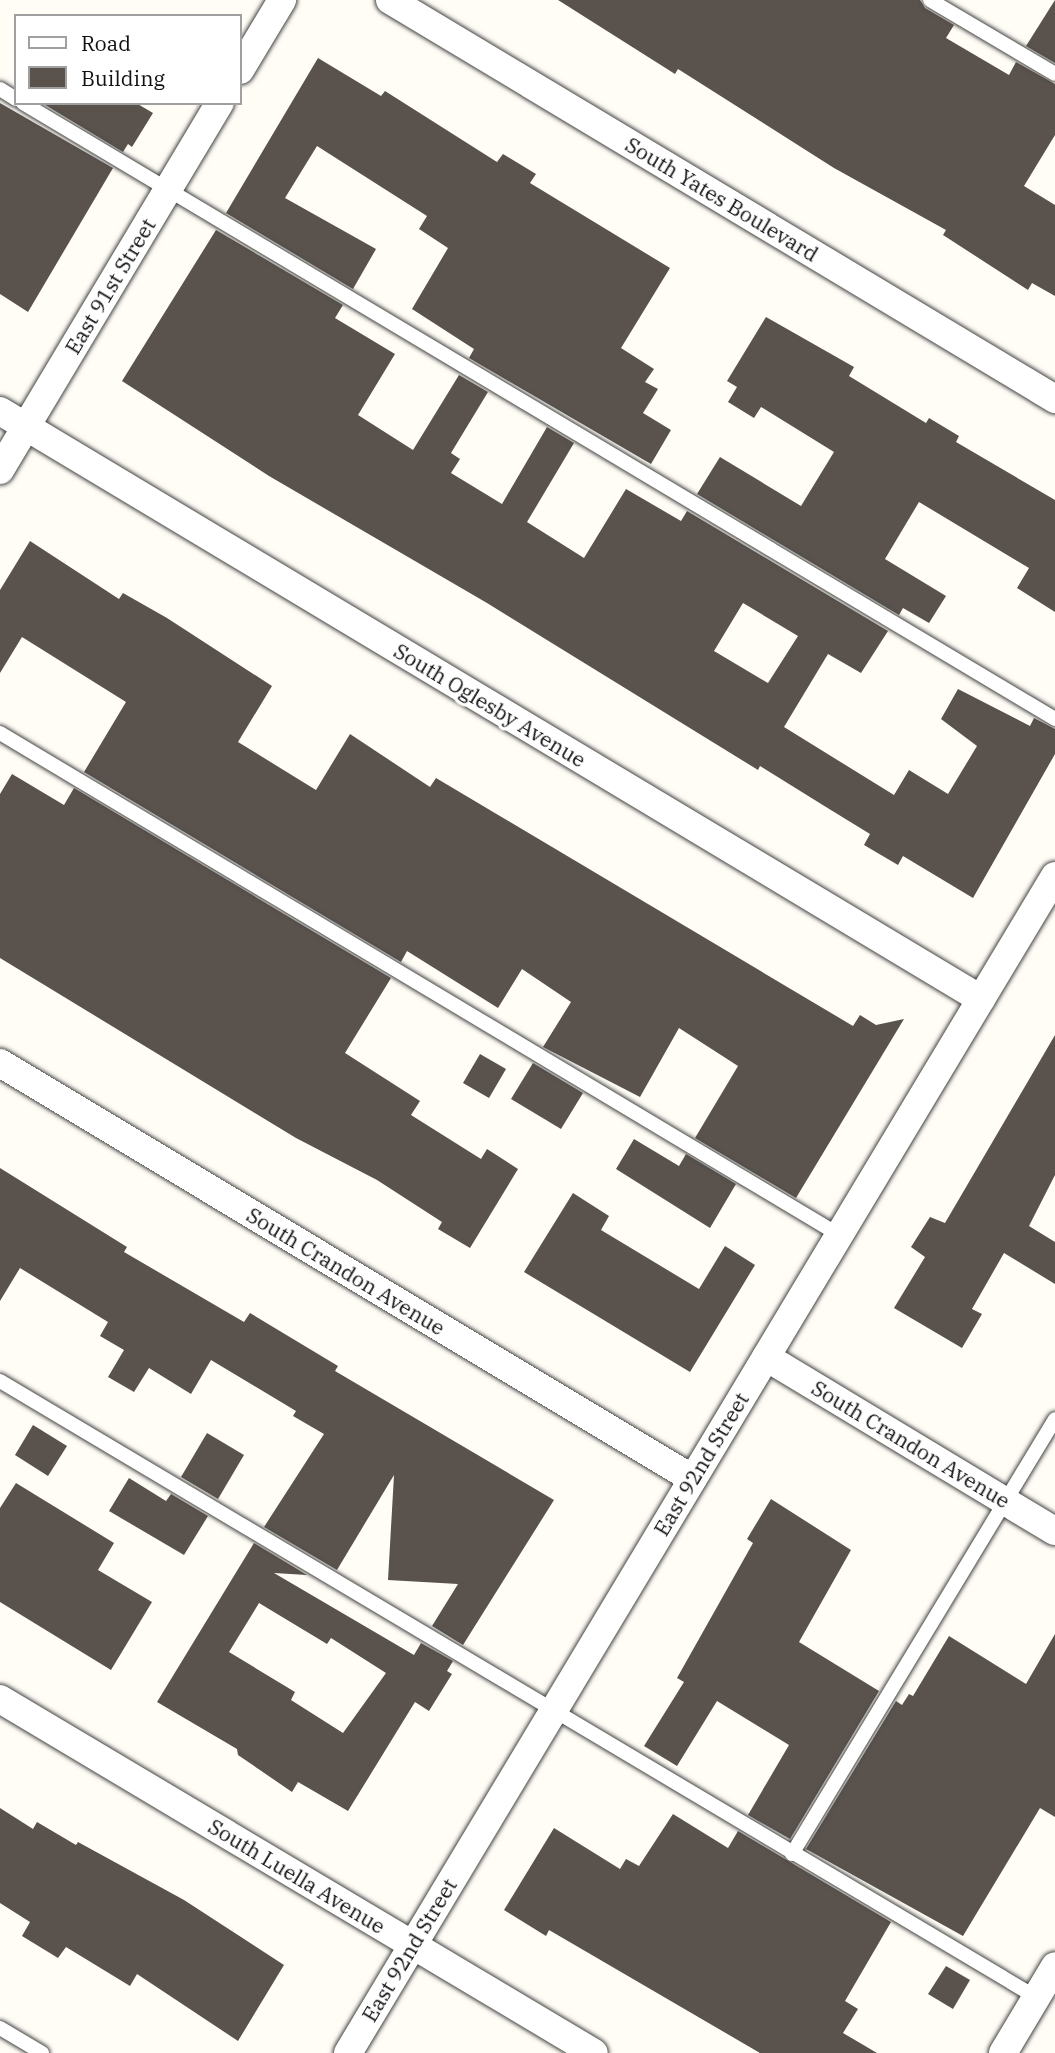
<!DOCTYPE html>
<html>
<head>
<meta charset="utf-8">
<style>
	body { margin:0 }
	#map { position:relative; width:1055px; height:2053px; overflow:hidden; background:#fffdf5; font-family:"IBM Plex Serif",serif }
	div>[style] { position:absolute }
	.building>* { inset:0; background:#5a524d }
	.roads { filter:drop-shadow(0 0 2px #444) drop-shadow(0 0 2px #444) }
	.lane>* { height:14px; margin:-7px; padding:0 7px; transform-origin:7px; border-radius:7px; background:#fff }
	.street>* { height:28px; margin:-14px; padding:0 14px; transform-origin:14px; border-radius:14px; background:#fff }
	span { translate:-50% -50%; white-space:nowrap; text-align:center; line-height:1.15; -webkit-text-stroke:7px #fff; paint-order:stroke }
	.street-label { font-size:21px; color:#111 }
	.legend { position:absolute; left:14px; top:14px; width:228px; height:91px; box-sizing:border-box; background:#fff; border:2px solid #a0a0a0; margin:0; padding:9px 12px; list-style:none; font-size:21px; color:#111 }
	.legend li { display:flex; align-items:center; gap:14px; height:35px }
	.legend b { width:35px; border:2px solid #a0a0a0 }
</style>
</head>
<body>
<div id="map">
	<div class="building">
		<i style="clip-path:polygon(558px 0,920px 0,925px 8px,954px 25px,946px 38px,1009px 75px,1016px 62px,1055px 84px,1055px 135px,1024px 186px,1055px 205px,1055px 296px,1032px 283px,1028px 290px,943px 235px,946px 230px,834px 168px,678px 69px,675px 74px)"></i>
		<i style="clip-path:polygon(1055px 0,1055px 63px,1026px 46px)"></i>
		<i style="clip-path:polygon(318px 58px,381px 96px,385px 91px,497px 162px,503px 154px,536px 174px,530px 183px,670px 268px,621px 348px,654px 369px,645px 382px,658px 389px,643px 413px,671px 430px,651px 464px,469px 358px,474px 349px,412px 309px,448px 248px,419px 229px,427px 216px,317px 146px,285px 198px,376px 249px,353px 289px,226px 213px)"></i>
		<i style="clip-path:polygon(0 103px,113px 168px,28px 312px,0 294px)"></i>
		<i style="clip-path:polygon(42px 103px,136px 103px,153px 113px,132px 147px,128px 144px,123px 152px)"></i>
		<i style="clip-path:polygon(evenodd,216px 230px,343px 305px,335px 318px,395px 354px,358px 415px,413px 450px,459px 375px,488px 392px,451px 453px,460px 459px,451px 473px,502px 504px,547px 427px,574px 443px,527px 522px,584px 558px,626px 489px,681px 521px,687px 511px,888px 631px,861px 673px,828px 654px,784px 727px,894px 795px,909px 770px,948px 794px,977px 746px,941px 719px,958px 689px,1030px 726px,1034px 718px,1055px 729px,1055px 754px,973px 898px,903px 856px,898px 865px,864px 845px,870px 834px,826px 807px,760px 766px,758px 770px,487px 603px,269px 476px,122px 381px,216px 230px,743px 603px,798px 636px,768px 683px,714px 651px,743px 603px)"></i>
		<i style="clip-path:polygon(766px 317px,854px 367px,849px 376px,926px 423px,929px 418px,959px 436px,956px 442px,1055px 500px,1055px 612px,1017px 588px,1029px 568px,919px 502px,885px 559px,946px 596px,929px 623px,903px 608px,899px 615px,697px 494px,720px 457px,801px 506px,834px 452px,761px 407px,754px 418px,728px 402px,737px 387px,727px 381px)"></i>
		<i style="clip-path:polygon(30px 541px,119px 599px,123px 593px,167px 618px,272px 686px,238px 742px,316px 790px,350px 734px,430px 787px,436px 778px,853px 1026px,860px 1015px,876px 1025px,904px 1019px,796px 1198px,695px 1138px,738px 1066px,679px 1028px,640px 1097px,543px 1047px,571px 1002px,522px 969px,498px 1008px,407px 951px,401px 962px,84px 772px,126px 702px,22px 637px,0 673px,0 590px)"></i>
		<i style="clip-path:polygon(12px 774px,64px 805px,74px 788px,391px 978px,345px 1053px,420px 1101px,411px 1115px,481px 1159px,487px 1149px,518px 1169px,470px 1248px,438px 1229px,442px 1222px,377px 1180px,296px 1138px,0 958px,0 794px)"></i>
		<i style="clip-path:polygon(1055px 1035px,1055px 1175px,1029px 1226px,1055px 1242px,1055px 1284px,1004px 1253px,972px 1309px,982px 1314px,962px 1348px,894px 1308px,925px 1257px,911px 1247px,930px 1217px,945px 1223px)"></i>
		<i style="clip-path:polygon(480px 1054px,506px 1069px,489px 1098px,463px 1083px)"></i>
		<i style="clip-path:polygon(533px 1063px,583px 1093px,561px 1129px,511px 1099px)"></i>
		<i style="clip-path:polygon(634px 1139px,679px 1166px,686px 1154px,736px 1184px,710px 1228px,616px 1169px)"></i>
		<i style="clip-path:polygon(0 1168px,127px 1247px,124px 1252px,244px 1322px,250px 1313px,338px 1366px,335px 1371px,554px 1500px,463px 1645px,432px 1626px,458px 1584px,388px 1580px,394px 1475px,337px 1570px,264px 1527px,324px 1434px,293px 1416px,296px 1411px,211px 1360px,191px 1394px,149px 1368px,134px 1392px,108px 1377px,124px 1350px,100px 1336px,108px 1322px,20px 1268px,0 1301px)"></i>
		<i style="clip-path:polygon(573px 1193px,609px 1216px,601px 1230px,699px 1289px,725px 1246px,755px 1265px,690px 1372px,524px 1272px)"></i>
		<i style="clip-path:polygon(33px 1425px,67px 1446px,48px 1476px,15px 1455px)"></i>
		<i style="clip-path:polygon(207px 1433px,244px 1455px,218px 1499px,181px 1477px)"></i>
		<i style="clip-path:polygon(129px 1478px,166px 1501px,171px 1494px,208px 1516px,184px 1555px,109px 1511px)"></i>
		<i style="clip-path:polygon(16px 1483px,114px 1543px,98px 1570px,152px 1602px,111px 1670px,0 1602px,0 1508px)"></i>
		<i style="clip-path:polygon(771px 1499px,851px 1550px,799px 1642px,879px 1691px,790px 1839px,748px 1815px,789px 1745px,717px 1701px,677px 1766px,644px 1746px,684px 1682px,677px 1678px,753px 1543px,747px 1539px)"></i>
		<i style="clip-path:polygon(evenodd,254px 1543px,307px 1575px,274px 1573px,414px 1655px,421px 1643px,453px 1661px,447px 1671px,452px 1674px,429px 1711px,415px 1702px,348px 1811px,298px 1782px,292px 1792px,238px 1755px,237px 1749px,157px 1702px,254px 1543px,259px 1603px,327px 1644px,331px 1638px,386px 1673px,343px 1733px,291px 1700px,295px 1692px,229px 1652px,259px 1603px)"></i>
		<i style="clip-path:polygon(1055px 1634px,1055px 1817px,1040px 1808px,963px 1936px,806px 1849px,896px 1701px,902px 1705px,909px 1694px,913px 1696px,949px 1636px,1026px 1684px)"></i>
		<i style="clip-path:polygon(0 1808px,33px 1829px,37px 1822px,76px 1845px,78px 1842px,184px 1900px,284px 1965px,238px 2041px,137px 1974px,130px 1986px,66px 1947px,58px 1958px,22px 1936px,30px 1922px,0 1903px)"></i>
		<i style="clip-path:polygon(673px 1814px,728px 1848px,738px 1831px,891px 1922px,845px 2001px,858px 2009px,843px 2033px,877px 2053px,760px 2053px,549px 1930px,546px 1936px,504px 1910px,554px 1828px,620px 1869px,626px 1859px,639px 1866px)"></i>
		<i style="clip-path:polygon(946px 1966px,970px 1980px,953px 2009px,928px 1994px)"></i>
	</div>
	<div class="roads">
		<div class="lane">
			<i style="left:930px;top:0;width:145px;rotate:30.6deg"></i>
			<i style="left:0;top:89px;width:19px;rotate:32deg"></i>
			<i style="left:23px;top:103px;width:1202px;rotate:30.83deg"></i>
			<i style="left:0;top:733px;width:978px;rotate:30.89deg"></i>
			<i style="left:0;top:1381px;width:1205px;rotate:30.74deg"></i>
			<i style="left:792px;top:1854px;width:508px;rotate:-58.84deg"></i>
			<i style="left:0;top:2028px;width:49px;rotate:30.8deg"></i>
		</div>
		<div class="street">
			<i style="left:390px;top:0;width:776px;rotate:30.96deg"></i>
			<i style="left:240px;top:70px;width:82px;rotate:-59deg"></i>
			<i style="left:0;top:411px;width:1144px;rotate:30.94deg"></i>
			<i style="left:0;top:470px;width:428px;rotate:-59.1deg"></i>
			<i style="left:0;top:1063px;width:808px;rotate:30.98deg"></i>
			<i style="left:766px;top:1357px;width:337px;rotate:31.1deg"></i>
			<i style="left:0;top:1699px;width:691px;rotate:30.79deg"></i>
			<i style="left:348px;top:2053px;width:1373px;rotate:-59.01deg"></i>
			<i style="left:1003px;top:2053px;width:101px;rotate:-59.1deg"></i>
		</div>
	</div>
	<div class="street-label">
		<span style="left:722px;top:199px;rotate:31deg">South Yates Boulevard</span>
		<span style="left:110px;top:286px;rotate:-59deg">East 91st Street</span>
		<span style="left:490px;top:705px;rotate:31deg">South Oglesby Avenue</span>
		<span style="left:346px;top:1271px;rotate:31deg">South Crandon Avenue</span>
		<span style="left:911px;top:1444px;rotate:31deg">South Crandon Avenue</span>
		<span style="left:701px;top:1464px;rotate:-59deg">East 92nd Street</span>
		<span style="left:297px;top:1876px;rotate:31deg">South Luella Avenue</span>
		<span style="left:409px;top:1950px;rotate:-59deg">East 92nd Street</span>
	</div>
	<ul class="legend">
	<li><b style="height:9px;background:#fff"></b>Road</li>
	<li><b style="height:19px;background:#5a524d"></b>Building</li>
	</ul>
</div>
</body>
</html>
